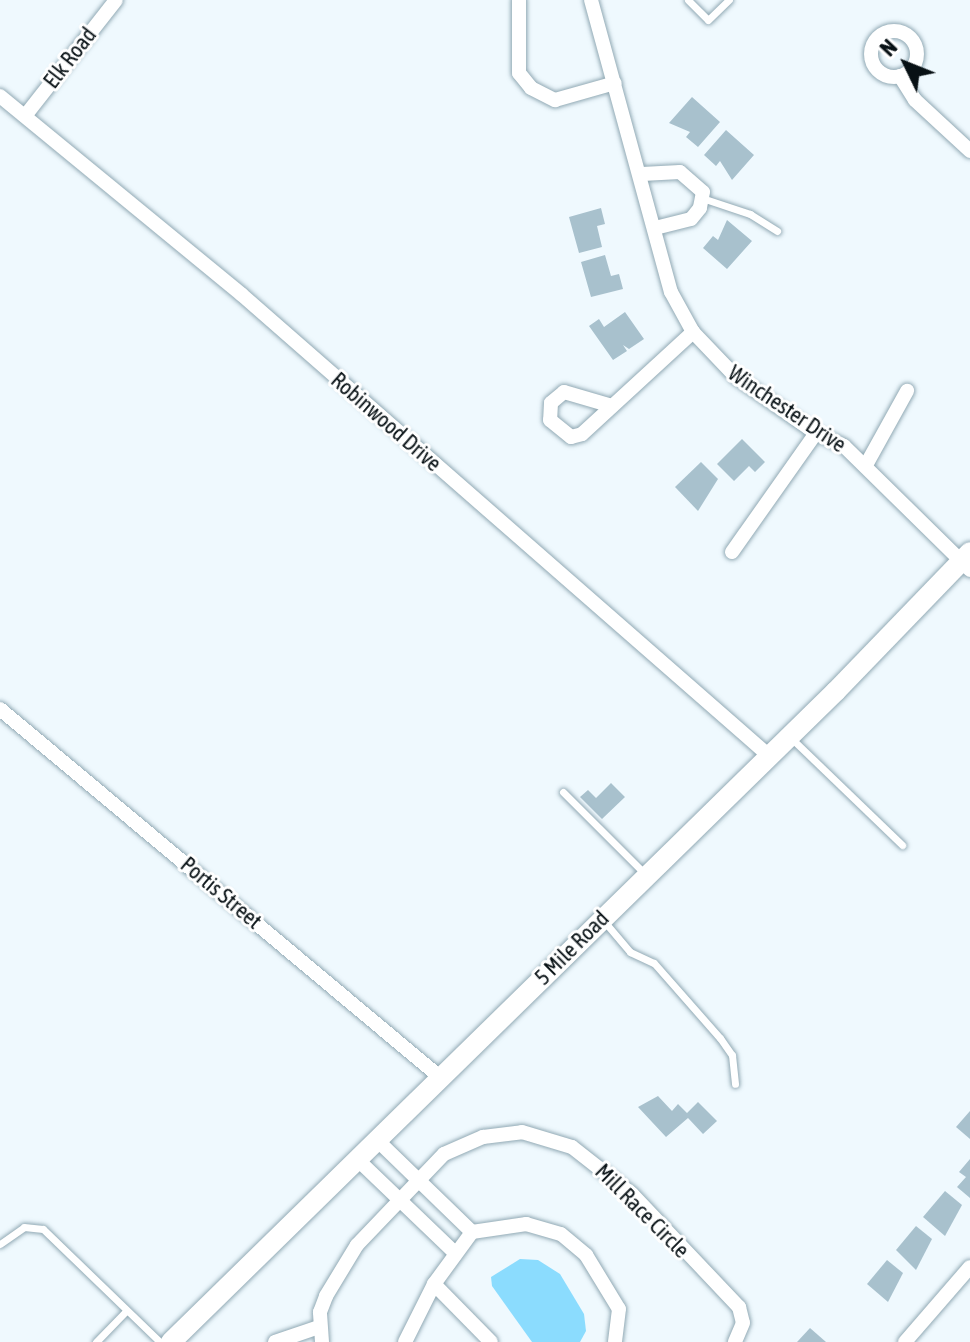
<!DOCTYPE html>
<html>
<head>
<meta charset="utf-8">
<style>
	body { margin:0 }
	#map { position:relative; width:970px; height:1342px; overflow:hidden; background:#eff9fe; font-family:"Asap Condensed",sans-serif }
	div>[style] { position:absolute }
	.water>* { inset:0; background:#8bdcfe }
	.building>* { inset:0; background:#a8c1cd }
	.roads { filter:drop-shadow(0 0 2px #91a9b4) drop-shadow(0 0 2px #91a9b4) }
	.lane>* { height:7px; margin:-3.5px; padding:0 3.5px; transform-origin:3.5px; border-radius:3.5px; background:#fff }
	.street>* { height:14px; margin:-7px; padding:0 7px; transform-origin:7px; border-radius:7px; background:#fff }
	.street>.ring { margin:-7px; padding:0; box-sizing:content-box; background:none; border:14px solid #fff; border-radius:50% }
	.secondary>* { height:20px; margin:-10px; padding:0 10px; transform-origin:10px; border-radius:10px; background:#fff }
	span { translate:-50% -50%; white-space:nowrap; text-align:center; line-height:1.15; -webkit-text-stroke:6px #fff; paint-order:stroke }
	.street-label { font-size:22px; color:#081115 }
	.north { position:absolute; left:866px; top:24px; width:80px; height:80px; -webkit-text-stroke:6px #fff; paint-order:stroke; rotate:313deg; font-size:22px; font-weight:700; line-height:32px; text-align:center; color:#081115 }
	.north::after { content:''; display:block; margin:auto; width:28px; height:36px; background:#081115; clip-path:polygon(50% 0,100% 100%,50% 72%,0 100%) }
</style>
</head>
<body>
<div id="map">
	<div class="water">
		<i style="clip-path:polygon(520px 1259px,538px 1260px,560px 1274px,584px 1314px,586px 1331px,580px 1342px,532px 1342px,492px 1286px,491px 1277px)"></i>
	</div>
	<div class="building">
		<i style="clip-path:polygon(692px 97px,720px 122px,698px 147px,686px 137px,690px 132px,669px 123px)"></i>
		<i style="clip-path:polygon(726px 130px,754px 155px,732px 180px,720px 161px,716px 166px,704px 155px)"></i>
		<i style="clip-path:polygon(601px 208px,605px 224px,597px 226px,602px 247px,579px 253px,569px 217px)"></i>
		<i style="clip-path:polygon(727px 220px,752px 241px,727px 269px,703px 248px,713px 236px,718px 240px)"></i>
		<i style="clip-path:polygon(605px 255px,611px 276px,619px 274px,623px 289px,591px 297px,581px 262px)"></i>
		<i style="clip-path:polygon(625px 312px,644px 339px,629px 349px,623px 345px,627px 351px,613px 360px,589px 326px,599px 319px,604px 327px)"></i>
		<i style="clip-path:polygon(742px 439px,765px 462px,755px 472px,749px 466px,734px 481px,717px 464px)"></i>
		<i style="clip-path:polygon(701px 462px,718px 479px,698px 511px,675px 487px)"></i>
		<i style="clip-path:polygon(611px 783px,625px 797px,602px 819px,580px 797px,588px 790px,596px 798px)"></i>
		<i style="clip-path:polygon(658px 1096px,672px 1111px,678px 1104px,687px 1113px,698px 1102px,717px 1121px,703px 1134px,688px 1118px,666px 1137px,638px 1107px)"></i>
		<i style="clip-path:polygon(970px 1111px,970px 1139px,956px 1127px)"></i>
		<i style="clip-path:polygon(970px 1159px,970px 1198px,957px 1187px,966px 1177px,959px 1172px)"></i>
		<i style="clip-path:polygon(945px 1191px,962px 1205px,945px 1236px,923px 1217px)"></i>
		<i style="clip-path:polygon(916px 1226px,932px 1239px,916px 1270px,896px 1250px)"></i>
		<i style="clip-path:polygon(887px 1260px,903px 1273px,888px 1302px,867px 1284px)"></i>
		<i style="clip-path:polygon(810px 1328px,826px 1342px,797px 1342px)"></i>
	</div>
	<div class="roads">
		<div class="lane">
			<i style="left:688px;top:0;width:28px;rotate:45deg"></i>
			<i style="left:708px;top:20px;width:29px;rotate:-44deg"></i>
			<i style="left:702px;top:198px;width:51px;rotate:18.4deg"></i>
			<i style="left:750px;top:214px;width:32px;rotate:32deg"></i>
			<i style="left:792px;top:739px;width:153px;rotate:43.9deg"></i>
			<i style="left:563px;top:792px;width:115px;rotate:45deg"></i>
			<i style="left:603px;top:920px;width:42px;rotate:49.8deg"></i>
			<i style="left:630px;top:952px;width:26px;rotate:25deg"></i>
			<i style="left:654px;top:963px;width:100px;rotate:48.7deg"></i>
			<i style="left:720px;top:1038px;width:21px;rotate:55deg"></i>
			<i style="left:732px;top:1055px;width:29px;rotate:84deg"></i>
			<i style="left:0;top:1244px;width:29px;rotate:-35deg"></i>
			<i style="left:24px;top:1227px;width:19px;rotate:6deg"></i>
			<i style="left:43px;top:1229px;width:163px;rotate:44deg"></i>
			<i style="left:96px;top:1342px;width:43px;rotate:-45.9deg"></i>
		</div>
		<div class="street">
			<i style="left:519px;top:0;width:73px;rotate:90deg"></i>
			<i style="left:519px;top:73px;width:19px;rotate:51deg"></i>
			<i style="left:531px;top:88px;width:27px;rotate:27deg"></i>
			<i style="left:555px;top:100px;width:62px;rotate:-15.8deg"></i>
			<i style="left:591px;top:0;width:303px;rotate:74.7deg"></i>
			<i style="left:671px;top:292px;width:46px;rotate:61.2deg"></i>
			<i style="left:693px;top:332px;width:62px;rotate:46.3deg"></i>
			<i style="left:736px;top:377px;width:98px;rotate:35deg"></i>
			<i style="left:816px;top:433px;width:31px;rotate:25deg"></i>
			<i style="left:844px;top:446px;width:177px;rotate:44.5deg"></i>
			<i class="ring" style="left:871px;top:31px;width:32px;height:32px"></i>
			<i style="left:900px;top:76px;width:28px;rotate:58deg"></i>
			<i style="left:915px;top:100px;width:75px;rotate:42.8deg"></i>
			<i style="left:0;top:96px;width:312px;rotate:39.4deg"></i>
			<i style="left:241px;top:294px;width:699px;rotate:41.17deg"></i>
			<i style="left:25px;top:116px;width:147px;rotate:-51.9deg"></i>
			<i style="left:642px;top:174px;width:38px;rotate:-3deg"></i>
			<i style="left:680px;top:172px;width:30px;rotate:41deg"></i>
			<i style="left:703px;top:192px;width:16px;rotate:101deg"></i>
			<i style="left:700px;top:208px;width:14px;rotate:129deg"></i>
			<i style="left:691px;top:219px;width:38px;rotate:166deg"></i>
			<i style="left:612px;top:406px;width:50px;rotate:-163.7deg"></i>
			<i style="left:564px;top:392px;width:17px;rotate:140deg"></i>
			<i style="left:551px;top:403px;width:17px;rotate:93deg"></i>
			<i style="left:550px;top:420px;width:27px;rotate:39deg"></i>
			<i style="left:571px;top:437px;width:11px;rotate:-15deg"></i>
			<i style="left:582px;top:434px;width:151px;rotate:-42.6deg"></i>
			<i style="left:866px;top:465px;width:85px;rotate:-61deg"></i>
			<i style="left:732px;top:552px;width:146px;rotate:-54.8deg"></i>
			<i style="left:0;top:709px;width:575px;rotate:39.92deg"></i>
			<i style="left:377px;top:1140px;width:132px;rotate:44.1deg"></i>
			<i style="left:357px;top:1159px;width:134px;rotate:43.8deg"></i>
			<i style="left:434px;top:1284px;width:81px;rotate:45.5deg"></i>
			<i style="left:275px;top:1342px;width:46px;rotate:-18.8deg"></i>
			<i style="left:322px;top:1342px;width:30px;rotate:-94deg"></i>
			<i style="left:320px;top:1312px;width:17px;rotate:-69deg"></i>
			<i style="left:326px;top:1296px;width:60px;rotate:-58.7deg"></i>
			<i style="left:357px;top:1245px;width:126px;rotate:-46.3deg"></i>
			<i style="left:444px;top:1154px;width:43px;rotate:-23.6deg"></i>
			<i style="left:483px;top:1137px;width:39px;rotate:-7deg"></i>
			<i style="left:522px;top:1132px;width:52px;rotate:16.7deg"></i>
			<i style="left:572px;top:1147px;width:76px;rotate:38.1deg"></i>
			<i style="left:632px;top:1194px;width:156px;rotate:46.6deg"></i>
			<i style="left:739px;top:1307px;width:16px;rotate:76deg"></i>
			<i style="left:743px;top:1323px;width:21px;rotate:113deg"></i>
			<i style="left:405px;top:1342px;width:65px;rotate:-63.4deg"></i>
			<i style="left:434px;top:1284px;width:64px;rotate:-53.8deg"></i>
			<i style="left:472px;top:1232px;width:55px;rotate:-8.4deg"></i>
			<i style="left:526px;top:1224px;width:36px;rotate:16deg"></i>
			<i style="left:561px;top:1234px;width:33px;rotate:40deg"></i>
			<i style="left:586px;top:1255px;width:63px;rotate:58.6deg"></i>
			<i style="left:619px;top:1309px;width:33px;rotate:97deg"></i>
			<i style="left:905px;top:1342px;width:99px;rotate:-49.1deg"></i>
		</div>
		<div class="secondary">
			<i style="left:171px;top:1342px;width:931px;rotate:-44.39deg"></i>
			<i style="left:836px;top:691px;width:193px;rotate:-46deg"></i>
		</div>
	</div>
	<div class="street-label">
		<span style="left:70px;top:58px;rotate:-52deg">Elk Road</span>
		<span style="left:787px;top:409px;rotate:34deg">Winchester Drive</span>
		<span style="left:386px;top:422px;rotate:41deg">Robinwood Drive</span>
		<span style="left:221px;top:893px;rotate:40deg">Portis Street</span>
		<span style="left:572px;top:948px;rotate:-45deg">5 Mile Road</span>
		<span style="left:642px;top:1211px;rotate:45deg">Mill Race Circle</span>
	</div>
	<div class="north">N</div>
</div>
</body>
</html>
